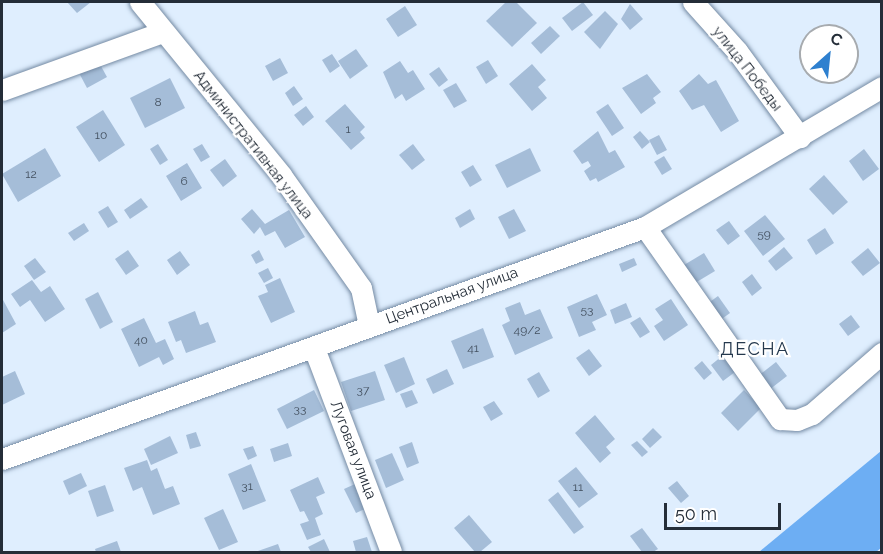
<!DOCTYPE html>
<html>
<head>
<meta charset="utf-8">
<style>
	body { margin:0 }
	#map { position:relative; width:883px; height:554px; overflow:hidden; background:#dfeefe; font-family:Raleway,sans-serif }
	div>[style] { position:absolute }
	.water>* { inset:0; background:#6daef3 }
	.building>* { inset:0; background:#a5bdd8 }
	.roads { filter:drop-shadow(0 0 2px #748aa3) drop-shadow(0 0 2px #748aa3) }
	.minor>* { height:21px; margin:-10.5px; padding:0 10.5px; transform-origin:10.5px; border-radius:10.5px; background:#fff }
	span { translate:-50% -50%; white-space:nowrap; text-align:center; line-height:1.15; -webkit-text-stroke:4.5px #fff; paint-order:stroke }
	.number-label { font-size:12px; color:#445160 }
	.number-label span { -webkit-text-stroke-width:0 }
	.street-label { font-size:15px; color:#242d38 }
	.quarter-label { font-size:18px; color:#25394e; letter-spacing:1.5px }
	.frame { position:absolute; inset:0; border:3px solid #242d38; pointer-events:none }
	.north { position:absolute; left:799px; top:24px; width:60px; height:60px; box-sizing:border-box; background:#fff; border:2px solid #a7abaf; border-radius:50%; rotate:27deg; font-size:16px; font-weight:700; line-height:24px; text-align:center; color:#242d38 }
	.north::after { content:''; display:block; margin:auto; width:21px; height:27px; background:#2e80cf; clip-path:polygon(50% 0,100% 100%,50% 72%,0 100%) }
	.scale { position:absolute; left:664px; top:503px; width:117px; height:27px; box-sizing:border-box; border:3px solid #242d38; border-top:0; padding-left:8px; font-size:18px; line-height:21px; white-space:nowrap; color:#242d38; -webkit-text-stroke:4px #fff; paint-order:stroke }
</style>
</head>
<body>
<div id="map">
	<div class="water">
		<i style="clip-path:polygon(881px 451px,881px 548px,876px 552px,759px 552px)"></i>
	</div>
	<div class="building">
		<i style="clip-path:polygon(67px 2px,91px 2px,77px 13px)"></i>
		<i style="clip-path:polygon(506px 2px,516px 2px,537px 23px,512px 47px,486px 21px)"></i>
		<i style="clip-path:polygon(583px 2px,593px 15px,572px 31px,562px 18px)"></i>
		<i style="clip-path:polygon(630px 4px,643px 19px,630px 30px,621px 19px)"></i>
		<i style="clip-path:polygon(405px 6px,417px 25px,398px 37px,386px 19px)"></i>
		<i style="clip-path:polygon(605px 11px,618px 24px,600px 49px,584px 32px)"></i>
		<i style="clip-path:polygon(550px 26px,560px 36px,541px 54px,531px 43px)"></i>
		<i style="clip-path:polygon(356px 49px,368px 66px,350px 79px,338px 61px)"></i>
		<i style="clip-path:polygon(332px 54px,340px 66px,330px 73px,322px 60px)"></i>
		<i style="clip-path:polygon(280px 58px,288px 73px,273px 81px,265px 66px)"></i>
		<i style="clip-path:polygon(97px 59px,107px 77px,87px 88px,77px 69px)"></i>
		<i style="clip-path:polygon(488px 60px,498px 76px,486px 84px,476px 67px)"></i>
		<i style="clip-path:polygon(400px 61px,408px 73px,413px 70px,425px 89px,406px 101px,402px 94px,395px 99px,383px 72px)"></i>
		<i style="clip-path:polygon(532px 64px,546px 80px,538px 87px,547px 98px,532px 111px,509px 84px)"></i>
		<i style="clip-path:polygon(439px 67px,448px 80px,439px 87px,429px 74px)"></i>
		<i style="clip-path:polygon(647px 74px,661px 92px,653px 98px,656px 103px,641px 114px,622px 88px)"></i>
		<i style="clip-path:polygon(699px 74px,708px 84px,716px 80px,739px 121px,721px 132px,704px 105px,692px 110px,679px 91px)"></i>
		<i style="clip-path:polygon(170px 78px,185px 108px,145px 128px,130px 98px)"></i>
		<i style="clip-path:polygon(456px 83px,467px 101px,454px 108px,443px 90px)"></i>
		<i style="clip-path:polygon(294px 86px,303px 99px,293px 106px,285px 93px)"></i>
		<i style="clip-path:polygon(345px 104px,365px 127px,360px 132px,365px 138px,351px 150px,325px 121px)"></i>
		<i style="clip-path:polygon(608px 104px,624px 128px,612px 136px,596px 112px)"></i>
		<i style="clip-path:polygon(306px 106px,314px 117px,303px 126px,294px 115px)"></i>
		<i style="clip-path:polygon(103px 110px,125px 145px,99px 162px,76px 127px)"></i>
		<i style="clip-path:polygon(598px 131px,609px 153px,615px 150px,625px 167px,598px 182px,596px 178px,590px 181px,584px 171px,591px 166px,588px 161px,582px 164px,573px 151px)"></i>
		<i style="clip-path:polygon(640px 131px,650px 142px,642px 149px,633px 137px)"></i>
		<i style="clip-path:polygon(659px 135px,667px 150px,657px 155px,649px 140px)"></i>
		<i style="clip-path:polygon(158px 144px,168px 160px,160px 165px,150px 149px)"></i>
		<i style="clip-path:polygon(202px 144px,210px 157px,201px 162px,193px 149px)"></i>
		<i style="clip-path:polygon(413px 144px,425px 160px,412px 170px,399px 155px)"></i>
		<i style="clip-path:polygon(45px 148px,61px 176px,18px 202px,2px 174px)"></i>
		<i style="clip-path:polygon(530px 148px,541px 171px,507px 188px,495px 165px)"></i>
		<i style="clip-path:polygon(864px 149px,879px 169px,863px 181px,849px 161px)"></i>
		<i style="clip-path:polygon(664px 156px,672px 169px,662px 175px,654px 162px)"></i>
		<i style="clip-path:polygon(225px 159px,237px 176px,223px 187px,210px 170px)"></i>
		<i style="clip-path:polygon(187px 163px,202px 188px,181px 201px,166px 176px)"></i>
		<i style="clip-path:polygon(473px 165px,482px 180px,470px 187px,461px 172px)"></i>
		<i style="clip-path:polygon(824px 175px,848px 202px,833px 215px,809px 189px)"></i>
		<i style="clip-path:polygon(141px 198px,148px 207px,130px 219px,124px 210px)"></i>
		<i style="clip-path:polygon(108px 206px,118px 222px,108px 228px,98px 212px)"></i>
		<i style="clip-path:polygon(252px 209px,265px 224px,289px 210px,305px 237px,285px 248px,275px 231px,265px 236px,260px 227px,254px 234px,241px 219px)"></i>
		<i style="clip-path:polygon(470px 209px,475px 219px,460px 228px,455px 218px)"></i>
		<i style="clip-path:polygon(514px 209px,526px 231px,509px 239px,498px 217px)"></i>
		<i style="clip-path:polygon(765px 215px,785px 239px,763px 256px,744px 231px)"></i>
		<i style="clip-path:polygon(729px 221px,740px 236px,728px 245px,716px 230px)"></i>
		<i style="clip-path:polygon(84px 223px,89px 231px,74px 241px,68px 233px)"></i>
		<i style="clip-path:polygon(825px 228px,834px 243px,816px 255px,807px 240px)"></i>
		<i style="clip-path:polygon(784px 247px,793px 258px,776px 271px,768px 261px)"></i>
		<i style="clip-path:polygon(868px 248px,880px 263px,863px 276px,851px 262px)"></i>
		<i style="clip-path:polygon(128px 250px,139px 266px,126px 275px,115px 259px)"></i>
		<i style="clip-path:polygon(259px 250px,264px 260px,256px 264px,251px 255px)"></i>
		<i style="clip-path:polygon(180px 251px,190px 265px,177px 275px,167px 260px)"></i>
		<i style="clip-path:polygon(704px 253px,715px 271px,695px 283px,684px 265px)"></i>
		<i style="clip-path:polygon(35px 258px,46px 272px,34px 280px,24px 266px)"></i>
		<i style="clip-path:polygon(634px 258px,637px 265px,622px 272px,619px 264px)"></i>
		<i style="clip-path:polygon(268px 268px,273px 278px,264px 283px,258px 273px)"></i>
		<i style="clip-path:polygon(752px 274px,762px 288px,752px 296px,742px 282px)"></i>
		<i style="clip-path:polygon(280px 278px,295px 312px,271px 323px,258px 296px,268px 292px,265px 285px)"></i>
		<i style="clip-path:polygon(32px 280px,41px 292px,50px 286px,65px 309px,45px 322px,30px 300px,20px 307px,11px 294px)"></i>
		<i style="clip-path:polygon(98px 292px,113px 322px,100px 329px,85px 299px)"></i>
		<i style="clip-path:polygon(597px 294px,607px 315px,592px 322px,596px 330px,579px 337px,567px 307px)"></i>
		<i style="clip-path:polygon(718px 296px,730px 313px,719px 321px,707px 304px)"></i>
		<i style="clip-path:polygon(2px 298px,16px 324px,2px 333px)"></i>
		<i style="clip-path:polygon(671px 299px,688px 325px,664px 341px,654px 326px,663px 320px,655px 309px)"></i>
		<i style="clip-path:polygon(520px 302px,525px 315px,540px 309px,553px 338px,515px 355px,502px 325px,510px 321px,505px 308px)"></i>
		<i style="clip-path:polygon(626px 303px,632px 317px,615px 324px,610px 310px)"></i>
		<i style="clip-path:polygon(195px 311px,200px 325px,208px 322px,216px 342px,186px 353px,181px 340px,176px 342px,168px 322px)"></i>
		<i style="clip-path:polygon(851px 315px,860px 327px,848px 336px,839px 324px)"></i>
		<i style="clip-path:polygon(640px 317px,650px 332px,640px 338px,630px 323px)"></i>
		<i style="clip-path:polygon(144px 318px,156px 343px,165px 339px,174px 359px,163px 365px,159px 357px,139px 367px,121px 329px)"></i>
		<i style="clip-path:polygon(483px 328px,494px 357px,463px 369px,451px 341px)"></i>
		<i style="clip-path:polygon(589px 349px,602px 366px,589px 376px,576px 358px)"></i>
		<i style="clip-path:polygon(722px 356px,735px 372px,723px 381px,711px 365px)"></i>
		<i style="clip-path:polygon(404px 357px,415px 384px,396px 393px,384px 365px)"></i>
		<i style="clip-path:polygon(702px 361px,712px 373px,704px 380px,694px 368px)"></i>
		<i style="clip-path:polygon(776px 362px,787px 376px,769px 390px,758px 376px)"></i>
		<i style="clip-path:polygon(447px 369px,454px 384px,433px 394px,426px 379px)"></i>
		<i style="clip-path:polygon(15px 371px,25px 394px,2px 405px,2px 377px)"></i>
		<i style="clip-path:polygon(375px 371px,385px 400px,351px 411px,341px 382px)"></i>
		<i style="clip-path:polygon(539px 372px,550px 391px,538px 398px,527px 379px)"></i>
		<i style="clip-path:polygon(314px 390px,324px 411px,287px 429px,277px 409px)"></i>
		<i style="clip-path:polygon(412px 390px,418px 403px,406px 408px,400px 394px)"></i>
		<i style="clip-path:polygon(744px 390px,761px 408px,738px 431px,721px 413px)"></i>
		<i style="clip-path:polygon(494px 401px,503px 414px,491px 421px,483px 407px)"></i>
		<i style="clip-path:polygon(595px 415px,615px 439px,606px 447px,611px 453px,600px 463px,575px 433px)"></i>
		<i style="clip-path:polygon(653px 428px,662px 437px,650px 448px,642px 439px)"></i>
		<i style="clip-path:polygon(196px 432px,201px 446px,190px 449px,186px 435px)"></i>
		<i style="clip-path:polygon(170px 436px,178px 453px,151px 465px,144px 449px)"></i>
		<i style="clip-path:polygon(637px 441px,648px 452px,642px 457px,631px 445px)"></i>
		<i style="clip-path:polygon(412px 442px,419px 463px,407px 468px,399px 447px)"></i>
		<i style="clip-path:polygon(288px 443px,292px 456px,274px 462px,270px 449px)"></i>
		<i style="clip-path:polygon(253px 446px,257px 456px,248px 460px,243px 449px)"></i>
		<i style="clip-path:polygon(392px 453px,404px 480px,386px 488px,375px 460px)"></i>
		<i style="clip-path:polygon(147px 460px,151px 471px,157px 468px,165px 489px,173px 486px,180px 504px,153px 515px,142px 487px,133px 491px,124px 468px)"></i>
		<i style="clip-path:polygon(251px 464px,266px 501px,243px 510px,228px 474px)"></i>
		<i style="clip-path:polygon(576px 467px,598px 494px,579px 508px,558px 481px)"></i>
		<i style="clip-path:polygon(81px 473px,87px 486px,69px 495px,63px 481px)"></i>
		<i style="clip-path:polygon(318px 477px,325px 493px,316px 497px,323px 514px,315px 518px,321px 535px,307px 540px,300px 524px,309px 521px,304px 511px,300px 512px,290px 490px)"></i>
		<i style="clip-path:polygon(677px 481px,689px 496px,681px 503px,668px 488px)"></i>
		<i style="clip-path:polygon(355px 484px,367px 508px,356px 513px,344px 489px)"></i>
		<i style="clip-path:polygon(105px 485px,114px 511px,97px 517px,88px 491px)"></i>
		<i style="clip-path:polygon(558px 492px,584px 527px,574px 534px,548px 500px)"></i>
		<i style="clip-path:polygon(223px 509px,238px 542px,219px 550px,204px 518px)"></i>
		<i style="clip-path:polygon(469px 515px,492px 542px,480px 552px,475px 552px,454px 528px)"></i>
		<i style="clip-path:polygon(642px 528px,658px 549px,653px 552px,642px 552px,630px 536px)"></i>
		<i style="clip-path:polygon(367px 537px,372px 552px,356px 552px,353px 541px)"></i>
		<i style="clip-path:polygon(324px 539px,330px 552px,311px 552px,308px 547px)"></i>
		<i style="clip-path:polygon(117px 541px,121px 552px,96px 552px,95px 549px)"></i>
		<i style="clip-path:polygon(278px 544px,281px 552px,255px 552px)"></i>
	</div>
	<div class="roads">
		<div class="minor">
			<i style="left:140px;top:2px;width:223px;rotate:50.8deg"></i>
			<i style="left:281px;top:175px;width:138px;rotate:54.7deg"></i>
			<i style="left:361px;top:288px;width:39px;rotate:78deg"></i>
			<i style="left:693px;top:2px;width:66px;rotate:48.1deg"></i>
			<i style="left:737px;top:51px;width:107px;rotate:53.8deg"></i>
			<i style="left:2px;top:90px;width:170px;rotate:-19.9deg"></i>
			<i style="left:645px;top:227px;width:235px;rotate:54.9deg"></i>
			<i style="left:780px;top:419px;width:17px;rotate:3deg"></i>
			<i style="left:797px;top:420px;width:16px;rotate:-22deg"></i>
			<i style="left:812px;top:414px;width:93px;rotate:-41.1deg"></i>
			<i style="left:314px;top:348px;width:218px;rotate:69.3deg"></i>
			<i style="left:2px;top:459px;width:684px;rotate:-19.84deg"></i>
			<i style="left:645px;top:227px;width:275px;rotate:-30.6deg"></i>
		</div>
	</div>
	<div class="number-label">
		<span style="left:158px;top:103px">8</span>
		<span style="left:348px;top:130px">1</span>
		<span style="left:101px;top:136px">10</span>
		<span style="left:31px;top:175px">12</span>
		<span style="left:184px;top:182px">6</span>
		<span style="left:764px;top:235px">59</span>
		<span style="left:587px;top:311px">53</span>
		<span style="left:527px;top:331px">49/2</span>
		<span style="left:141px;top:341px">40</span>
		<span style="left:473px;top:349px">41</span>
		<span style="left:363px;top:391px">37</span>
		<span style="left:300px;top:410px">33</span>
		<span style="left:247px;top:487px">31</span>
		<span style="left:578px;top:488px">11</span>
	</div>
	<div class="street-label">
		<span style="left:747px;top:69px;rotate:52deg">улица Победы</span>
		<span style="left:253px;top:145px;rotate:52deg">Административная улица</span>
		<span style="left:452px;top:296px;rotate:-20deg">Центральная улица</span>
		<span style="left:353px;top:450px;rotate:69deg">Луговая улица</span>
	</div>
	<div class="quarter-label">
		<span style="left:755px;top:349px">ДЕСНА</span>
	</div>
	<div class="frame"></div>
	<div class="north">С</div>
	<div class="scale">50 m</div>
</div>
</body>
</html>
